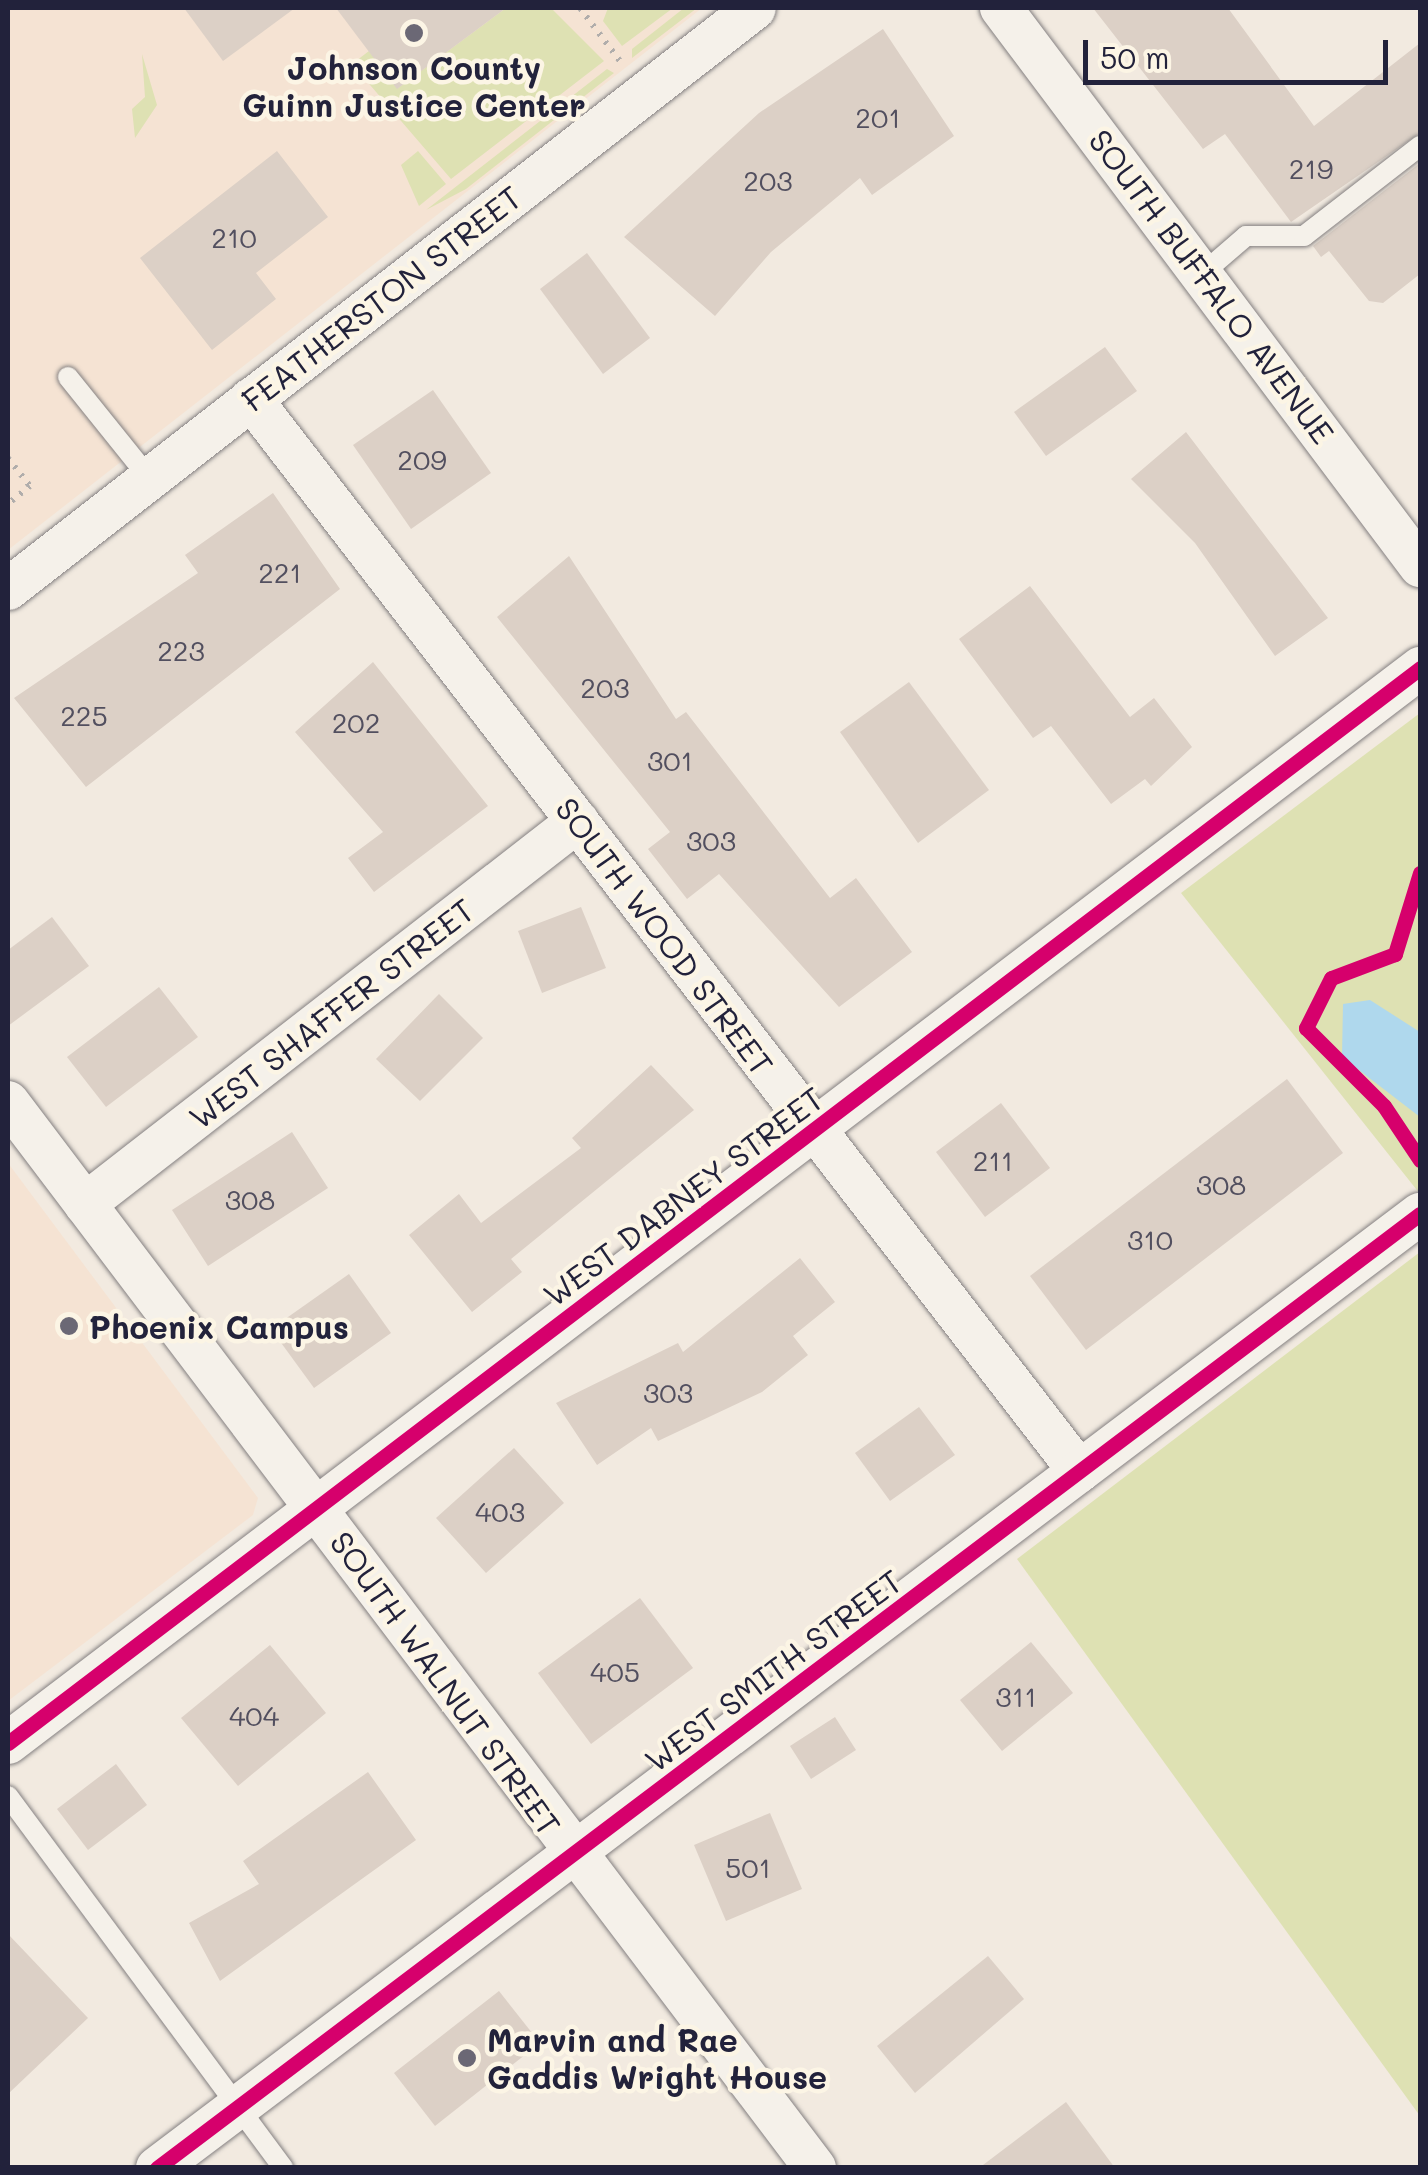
<!DOCTYPE html>
<html>
<head>
<meta charset="utf-8">
<style>
	body { margin:0 }
	#map { position:relative; width:1428px; height:2175px; overflow:hidden; background:#f2eae0; font-family:Mali,sans-serif }
	div>[style] { position:absolute }
	.built>* { inset:0; background:#f5e3d3 }
	.green>* { inset:0; background:#dee1b3 }
	.water>* { inset:0; background:#afd8ed }
	.building>* { inset:0; background:#dcd0c6 }
	.path>* { height:6px; margin-top:-3px; transform-origin:0; background:repeating-linear-gradient(90deg,#b0adab 0 2.5px,transparent 0 10.5px) }
	.roads { filter:drop-shadow(0 0 2px #848081) drop-shadow(0 0 2px #848081) }
	.lane>* { height:20px; margin:-10px; padding:0 10px; transform-origin:10px; border-radius:10px; background:#f5f1ea }
	.street>* { height:42px; margin:-21px; padding:0 21px; transform-origin:21px; border-radius:21px; background:#f5f1ea }
	.cycleway>* { height:15px; margin:-7.5px; padding:0 7.5px; transform-origin:7.5px; border-radius:7.5px; background:#d6006c }
	.dots>* { width:28px; height:28px; translate:-50% -50%; box-sizing:border-box; border:5px solid #fcf5e5; border-radius:50% }
	span { translate:-50% -50%; white-space:nowrap; text-align:center; line-height:1.15; -webkit-text-stroke:9px #fcf5e5; paint-order:stroke }
	.number-label { font-size:28px; color:#524f5f }
	.number-label span { -webkit-text-stroke-width:0 }
	.poi-label { font-size:32px; color:#22223b; font-weight:700 }
	.left { translate:0 -50%; text-align:left }
	.street-label { font-size:32px; color:#22223b }
	.frame { position:absolute; inset:0; border:10px solid #22223b; pointer-events:none }
	.scale { position:absolute; left:1083px; top:40px; width:305px; height:45px; box-sizing:border-box; border:5px solid #22223b; border-top:0; padding-left:12px; font-size:30px; line-height:35px; white-space:nowrap; color:#22223b; -webkit-text-stroke:8px #fcf5e5; paint-order:stroke }
</style>
</head>
<body>
<div id="map">
	<div class="built">
		<i style="clip-path:polygon(8px 8px,702px 8px,8px 550px)"></i>
		<i style="clip-path:polygon(8px 1163px,258px 1498px,253px 1515px,8px 1701px)"></i>
	</div>
	<div class="green">
		<i style="clip-path:polygon(506px 8px,551px 8px,604px 61px,451px 179px,352px 64px,369px 51px,398px 88px)"></i>
		<i style="clip-path:polygon(608px 8px,673px 8px,622px 46px,603px 21px)"></i>
		<i style="clip-path:polygon(684px 8px,697px 8px,632px 58px,632px 49px)"></i>
		<i style="clip-path:polygon(142px 54px,157px 105px,135px 138px,132px 109px,145px 97px)"></i>
		<i style="clip-path:polygon(607px 69px,614px 73px,466px 189px,426px 210px)"></i>
		<i style="clip-path:polygon(418px 151px,446px 184px,419px 206px,401px 165px)"></i>
		<i style="clip-path:polygon(1420px 713px,1420px 1194px,1181px 893px)"></i>
		<i style="clip-path:polygon(1420px 1252px,1420px 2116px,1017px 1559px)"></i>
	</div>
	<div class="water">
		<i style="clip-path:polygon(1370px 1000px,1420px 1032px,1420px 1117px,1342px 1057px,1343px 1004px)"></i>
	</div>
	<div class="building">
		<i style="clip-path:polygon(184px 8px,295px 8px,223px 61px)"></i>
		<i style="clip-path:polygon(336px 8px,506px 8px,397px 89px)"></i>
		<i style="clip-path:polygon(1093px 8px,1228px 8px,1314px 126px,1420px 43px,1420px 133px,1291px 222px,1225px 134px,1203px 149px)"></i>
		<i style="clip-path:polygon(883px 29px,954px 136px,872px 195px,860px 178px,771px 252px,715px 316px,624px 237px,759px 113px)"></i>
		<i style="clip-path:polygon(277px 151px,328px 217px,256px 273px,276px 299px,212px 350px,140px 258px)"></i>
		<i style="clip-path:polygon(1420px 163px,1420px 274px,1383px 303px,1369px 301px,1329px 251px,1321px 257px,1313px 246px)"></i>
		<i style="clip-path:polygon(587px 253px,650px 338px,603px 374px,540px 289px)"></i>
		<i style="clip-path:polygon(1105px 347px,1137px 391px,1046px 456px,1014px 412px)"></i>
		<i style="clip-path:polygon(433px 390px,491px 473px,411px 529px,353px 445px)"></i>
		<i style="clip-path:polygon(1186px 432px,1328px 618px,1275px 656px,1195px 543px,1131px 479px)"></i>
		<i style="clip-path:polygon(273px 493px,340px 589px,86px 787px,14px 698px,198px 573px,185px 555px)"></i>
		<i style="clip-path:polygon(569px 556px,676px 719px,686px 712px,830px 898px,856px 878px,912px 952px,839px 1007px,719px 874px,687px 899px,648px 849px,670px 832px,497px 617px)"></i>
		<i style="clip-path:polygon(1030px 586px,1130px 717px,1154px 698px,1192px 747px,1151px 786px,1145px 779px,1111px 804px,1051px 726px,1033px 738px,959px 639px)"></i>
		<i style="clip-path:polygon(373px 662px,488px 806px,374px 892px,348px 858px,383px 832px,295px 732px)"></i>
		<i style="clip-path:polygon(909px 682px,989px 790px,918px 843px,840px 732px)"></i>
		<i style="clip-path:polygon(581px 907px,606px 968px,542px 993px,518px 931px)"></i>
		<i style="clip-path:polygon(52px 917px,89px 966px,8px 1026px,8px 950px)"></i>
		<i style="clip-path:polygon(159px 987px,198px 1037px,106px 1107px,67px 1057px)"></i>
		<i style="clip-path:polygon(439px 994px,483px 1038px,420px 1101px,376px 1059px)"></i>
		<i style="clip-path:polygon(651px 1065px,694px 1110px,511px 1259px,522px 1272px,472px 1312px,409px 1235px,459px 1194px,481px 1223px,581px 1148px,572px 1138px)"></i>
		<i style="clip-path:polygon(1287px 1079px,1343px 1153px,1086px 1350px,1030px 1276px)"></i>
		<i style="clip-path:polygon(1001px 1103px,1050px 1168px,985px 1217px,936px 1152px)"></i>
		<i style="clip-path:polygon(292px 1132px,328px 1188px,208px 1266px,172px 1210px)"></i>
		<i style="clip-path:polygon(800px 1258px,835px 1302px,793px 1336px,808px 1355px,762px 1392px,658px 1441px,651px 1428px,597px 1465px,556px 1403px,678px 1343px,683px 1352px)"></i>
		<i style="clip-path:polygon(349px 1274px,391px 1333px,314px 1388px,271px 1329px)"></i>
		<i style="clip-path:polygon(919px 1407px,955px 1455px,890px 1501px,855px 1453px)"></i>
		<i style="clip-path:polygon(514px 1448px,564px 1503px,486px 1573px,436px 1518px)"></i>
		<i style="clip-path:polygon(640px 1598px,693px 1668px,591px 1744px,538px 1673px)"></i>
		<i style="clip-path:polygon(1031px 1642px,1073px 1693px,1002px 1751px,960px 1700px)"></i>
		<i style="clip-path:polygon(270px 1645px,326px 1713px,238px 1786px,181px 1718px)"></i>
		<i style="clip-path:polygon(835px 1717px,856px 1750px,811px 1779px,790px 1746px)"></i>
		<i style="clip-path:polygon(116px 1764px,147px 1805px,88px 1850px,57px 1809px)"></i>
		<i style="clip-path:polygon(368px 1772px,416px 1840px,220px 1981px,189px 1923px,259px 1884px,243px 1861px)"></i>
		<i style="clip-path:polygon(770px 1813px,802px 1889px,726px 1921px,694px 1845px)"></i>
		<i style="clip-path:polygon(8px 1934px,88px 2018px,8px 2094px)"></i>
		<i style="clip-path:polygon(988px 1956px,1024px 1999px,915px 2093px,877px 2046px)"></i>
		<i style="clip-path:polygon(499px 1991px,540px 2043px,435px 2126px,394px 2073px)"></i>
		<i style="clip-path:polygon(1066px 2102px,1115px 2168px,979px 2168px)"></i>
	</div>
	<div class="path">
		<i style="left:580px;top:8px;width:66px;rotate:53deg"></i>
		<i style="left:8px;top:458px;width:36px;rotate:52deg"></i>
		<i style="left:30px;top:486px;width:28px;rotate:141deg"></i>
	</div>
	<div class="roads">
		<div class="lane">
			<i style="left:1202px;top:274px;width:58px;rotate:-40.8deg"></i>
			<i style="left:1246px;top:236px;width:58px"></i>
			<i style="left:1304px;top:236px;width:147px;rotate:-37.8deg"></i>
			<i style="left:68px;top:377px;width:131px;rotate:51.2deg"></i>
			<i style="left:8px;top:1796px;width:463px;rotate:53.5deg"></i>
		</div>
		<div class="street">
			<i style="left:1001px;top:8px;width:698px;rotate:53.1deg"></i>
			<i style="left:251px;top:399px;width:1355px;rotate:52.32deg"></i>
			<i style="left:8px;top:589px;width:946px;rotate:-37.87deg"></i>
			<i style="left:8px;top:1102px;width:1337px;rotate:52.87deg"></i>
			<i style="left:85px;top:1204px;width:624px;rotate:-37.84deg"></i>
			<i style="left:8px;top:1743px;width:1775px;rotate:-37.28deg"></i>
			<i style="left:157px;top:2168px;width:1583px;rotate:-37.07deg"></i>
		</div>
	</div>
	<div class="cycleway">
		<i style="left:1420px;top:873px;width:85px;rotate:107.2deg"></i>
		<i style="left:1395px;top:954px;width:68px;rotate:159.4deg"></i>
		<i style="left:1331px;top:978px;width:56px;rotate:116.6deg"></i>
		<i style="left:1306px;top:1028px;width:110px;rotate:45deg"></i>
		<i style="left:1384px;top:1106px;width:65px;rotate:56.3deg"></i>
		<i style="left:8px;top:1743px;width:1775px;rotate:-37.28deg"></i>
		<i style="left:157px;top:2168px;width:1583px;rotate:-37.07deg"></i>
	</div>
	<div class="dots">
		<i style="left:414px;top:33px;background:#6b6875"></i>
		<i style="left:69px;top:1326px;background:#6b6875"></i>
		<i style="left:467px;top:2058px;background:#6b6875"></i>
	</div>
	<div class="number-label">
		<span style="left:878px;top:117px">201</span>
		<span style="left:1311px;top:168px">219</span>
		<span style="left:768px;top:180px">203</span>
		<span style="left:234px;top:237px">210</span>
		<span style="left:422px;top:459px">209</span>
		<span style="left:280px;top:572px">221</span>
		<span style="left:181px;top:650px">223</span>
		<span style="left:605px;top:687px">203</span>
		<span style="left:84px;top:715px">225</span>
		<span style="left:356px;top:722px">202</span>
		<span style="left:670px;top:760px">301</span>
		<span style="left:711px;top:840px">303</span>
		<span style="left:993px;top:1160px">211</span>
		<span style="left:1221px;top:1184px">308</span>
		<span style="left:250px;top:1199px">308</span>
		<span style="left:1150px;top:1239px">310</span>
		<span style="left:668px;top:1392px">303</span>
		<span style="left:500px;top:1511px">403</span>
		<span style="left:615px;top:1671px">405</span>
		<span style="left:1016px;top:1696px">311</span>
		<span style="left:254px;top:1715px">404</span>
		<span style="left:748px;top:1867px">501</span>
	</div>
	<div class="poi-label">
		<span style="left:414px;top:86px">Johnson County<br>Guinn Justice Center</span>
		<span class="left" style="left:89px;top:1326px">Phoenix Campus</span>
		<span class="left" style="left:487px;top:2058px">Marvin and Rae<br>Gaddis Wright House</span>
	</div>
	<div class="street-label">
		<span style="left:1212px;top:286px;rotate:53deg">SOUTH BUFFALO AVENUE</span>
		<span style="left:381px;top:298px;rotate:-38deg">FEATHERSTON STREET</span>
		<span style="left:665px;top:936px;rotate:53deg">SOUTH WOOD STREET</span>
		<span style="left:331px;top:1013px;rotate:-38deg">WEST SHAFFER STREET</span>
		<span style="left:683px;top:1196px;rotate:-37deg">WEST DABNEY STREET</span>
		<span style="left:773px;top:1670px;rotate:-37deg">WEST SMITH STREET</span>
		<span style="left:446px;top:1683px;rotate:54deg">SOUTH WALNUT STREET</span>
	</div>
	<div class="frame"></div>
	<div class="scale">50 m</div>
</div>
</body>
</html>
